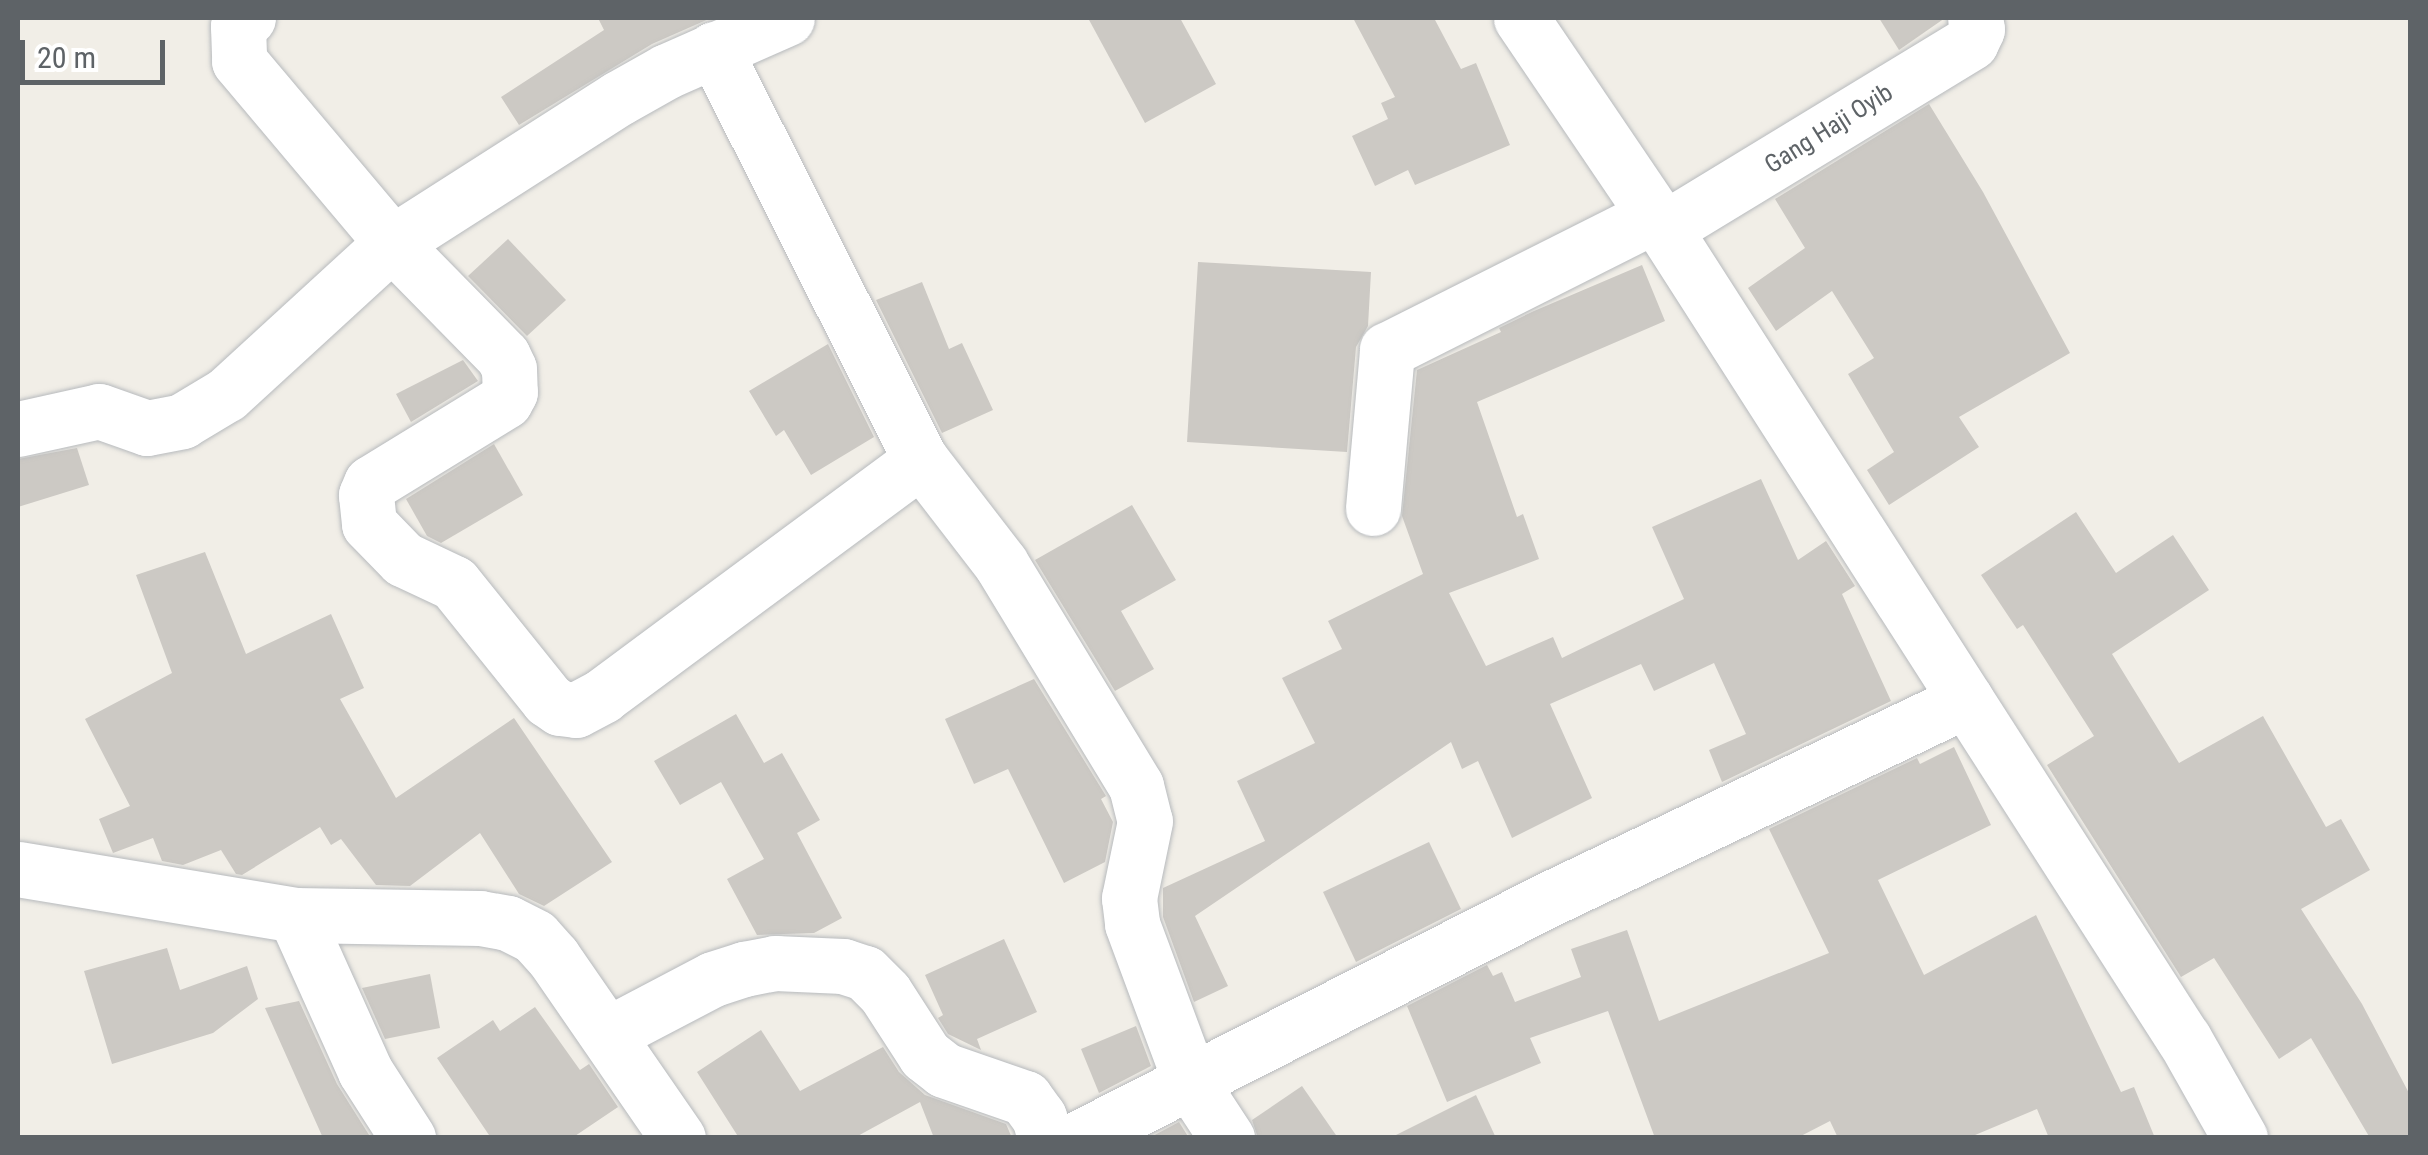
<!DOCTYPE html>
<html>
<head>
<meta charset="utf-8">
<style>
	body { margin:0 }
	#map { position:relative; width:2428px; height:1155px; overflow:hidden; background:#f1eee7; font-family:"Roboto Condensed",sans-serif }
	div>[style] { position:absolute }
	.building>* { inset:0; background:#ccc9c4 }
	.roads { filter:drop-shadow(0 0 2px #b7babd) drop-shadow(0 0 2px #b7babd) }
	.minor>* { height:55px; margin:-27.5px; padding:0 27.5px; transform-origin:27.5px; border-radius:27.5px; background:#fff }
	span { translate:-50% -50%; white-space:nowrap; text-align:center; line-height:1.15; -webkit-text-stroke:8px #fff; paint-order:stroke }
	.street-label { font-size:25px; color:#5e6367 }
	.frame { position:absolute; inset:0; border:20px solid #5e6367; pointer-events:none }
	.scale { position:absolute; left:20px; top:40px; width:145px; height:45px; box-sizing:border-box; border:5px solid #5e6367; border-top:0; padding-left:12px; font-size:30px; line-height:35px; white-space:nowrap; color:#5e6367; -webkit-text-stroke:8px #fff; paint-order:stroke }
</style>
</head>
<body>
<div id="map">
	<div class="building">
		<i style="clip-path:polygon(598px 18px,711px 18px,652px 44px,519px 125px,501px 97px,604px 30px)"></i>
		<i style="clip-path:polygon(1088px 18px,1180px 18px,1216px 84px,1145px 123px)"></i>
		<i style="clip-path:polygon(1353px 18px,1434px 18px,1461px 69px,1476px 63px,1510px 145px,1415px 185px,1408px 170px,1375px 186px,1352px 136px,1388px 119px,1381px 103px,1395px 97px)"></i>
		<i style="clip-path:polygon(1879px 18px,1945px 18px,1899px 50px)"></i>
		<i style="clip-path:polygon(1929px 104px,1983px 192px,2070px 353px,1959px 417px,1979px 447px,1889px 505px,1867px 470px,1894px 452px,1848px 374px,1874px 358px,1832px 291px,1776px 331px,1748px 288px,1805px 248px,1775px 199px)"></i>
		<i style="clip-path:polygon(508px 239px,566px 300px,527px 336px,468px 276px)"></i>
		<i style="clip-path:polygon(1198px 262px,1371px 272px,1368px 326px,1356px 347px,1347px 452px,1187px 442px)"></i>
		<i style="clip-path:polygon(1642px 265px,1665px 321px,1477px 402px,1517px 517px,1523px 514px,1539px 559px,1449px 593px,1486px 666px,1553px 637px,1562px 658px,1684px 599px,1652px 527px,1761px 479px,1798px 560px,1826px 541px,1855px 586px,1842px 594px,1891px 701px,1722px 782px,1709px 750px,1746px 734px,1714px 663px,1654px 691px,1641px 664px,1550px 704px,1592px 798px,1512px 838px,1478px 761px,1462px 769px,1451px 742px,1195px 916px,1228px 986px,1194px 1002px,1163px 917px,1163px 888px,1265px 841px,1237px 781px,1315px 743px,1282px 678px,1342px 649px,1328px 621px,1423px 574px,1402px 516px,1417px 370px,1501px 332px,1499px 328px,1534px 311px)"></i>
		<i style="clip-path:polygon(922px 282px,949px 349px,962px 343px,993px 410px,942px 433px,876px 300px)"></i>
		<i style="clip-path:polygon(828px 344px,874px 437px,811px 475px,784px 430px,776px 436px,749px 391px)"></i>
		<i style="clip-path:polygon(463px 360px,478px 381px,411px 422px,396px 394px)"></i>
		<i style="clip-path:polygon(494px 444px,523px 495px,441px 543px,427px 536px,406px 499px)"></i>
		<i style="clip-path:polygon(77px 448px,89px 485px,18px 507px,18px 459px)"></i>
		<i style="clip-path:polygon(1132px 505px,1176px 580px,1121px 611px,1154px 669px,1115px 691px,1035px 560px)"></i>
		<i style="clip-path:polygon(2076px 512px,2116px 573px,2173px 535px,2209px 590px,2112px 654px,2179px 763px,2263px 716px,2326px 827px,2341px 819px,2370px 870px,2301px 909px,2362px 1004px,2410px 1095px,2410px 1138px,2370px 1138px,2311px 1038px,2279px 1059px,2214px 958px,2181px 977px,2047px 765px,2094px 736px,2023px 625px,2017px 629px,1981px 575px)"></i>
		<i style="clip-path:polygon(205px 552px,246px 654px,331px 614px,364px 688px,340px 699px,396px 798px,514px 718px,612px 862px,544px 906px,519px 894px,480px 833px,410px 886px,376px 885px,341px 839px,331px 845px,320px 827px,242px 875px,236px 874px,221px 850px,183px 865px,162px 861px,153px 838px,113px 853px,99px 819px,130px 806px,85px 719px,172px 673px,136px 575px)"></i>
		<i style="clip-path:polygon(1034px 679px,1106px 796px,1101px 799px,1113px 822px,1105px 862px,1064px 883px,1008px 769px,974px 784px,945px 719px)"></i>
		<i style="clip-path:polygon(736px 714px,764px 763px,782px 753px,820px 820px,797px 833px,842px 918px,814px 933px,757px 935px,727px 879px,764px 859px,721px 782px,680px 805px,654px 761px)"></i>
		<i style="clip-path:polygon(1954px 747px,1991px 825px,1878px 880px,1924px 975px,2036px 915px,2121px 1092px,2134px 1087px,2155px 1138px,2049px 1138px,2037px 1109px,1968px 1138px,1838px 1138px,1830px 1121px,1797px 1138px,1655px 1138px,1608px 1011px,1530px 1038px,1541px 1063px,1447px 1102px,1407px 1006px,1487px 965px,1493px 976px,1502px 972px,1515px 1002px,1581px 977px,1571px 949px,1627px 930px,1659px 1021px,1829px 953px,1769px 829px,1917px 758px,1920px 764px)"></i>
		<i style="clip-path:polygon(1429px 842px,1461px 909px,1356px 962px,1323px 892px)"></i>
		<i style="clip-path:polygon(1004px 939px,1037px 1012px,977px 1039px,981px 1050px,948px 1034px,938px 1018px,943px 1015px,925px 975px)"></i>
		<i style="clip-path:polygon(167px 948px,180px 990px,247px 966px,258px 999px,213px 1033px,112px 1064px,84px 971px)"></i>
		<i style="clip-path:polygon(430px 974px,440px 1028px,385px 1039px,362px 988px)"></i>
		<i style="clip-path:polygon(299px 1001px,337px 1084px,371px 1138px,323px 1138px,265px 1008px)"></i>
		<i style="clip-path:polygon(535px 1007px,580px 1070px,589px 1064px,618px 1107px,572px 1138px,491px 1138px,437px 1058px,493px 1020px,500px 1031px)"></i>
		<i style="clip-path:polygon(1136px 1026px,1151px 1066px,1099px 1093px,1081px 1049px)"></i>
		<i style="clip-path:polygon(761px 1030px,800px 1091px,883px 1047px,899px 1072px,925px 1095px,1006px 1124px,1012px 1138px,934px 1138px,920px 1102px,854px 1138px,739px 1138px,697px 1072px)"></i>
		<i style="clip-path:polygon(1302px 1086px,1338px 1138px,1258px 1138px,1252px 1120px)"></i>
		<i style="clip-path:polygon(1476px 1095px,1496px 1138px,1390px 1138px)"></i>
		<i style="clip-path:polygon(1179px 1122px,1189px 1138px,1149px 1138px)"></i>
	</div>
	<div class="roads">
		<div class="minor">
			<i style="left:248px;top:18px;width:13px;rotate:141deg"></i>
			<i style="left:238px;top:26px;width:35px;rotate:88deg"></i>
			<i style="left:239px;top:61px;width:238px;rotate:49.9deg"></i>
			<i style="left:392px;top:243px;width:158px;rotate:45.5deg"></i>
			<i style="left:503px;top:356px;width:14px;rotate:65deg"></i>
			<i style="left:509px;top:369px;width:23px;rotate:88deg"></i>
			<i style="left:510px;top:392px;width:10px;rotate:119deg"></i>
			<i style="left:505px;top:401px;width:157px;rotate:148.5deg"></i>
			<i style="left:371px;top:483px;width:13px;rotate:113deg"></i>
			<i style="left:366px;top:495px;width:29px;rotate:84deg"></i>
			<i style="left:369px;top:524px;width:49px;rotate:45.8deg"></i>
			<i style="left:403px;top:559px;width:56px;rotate:25.2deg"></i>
			<i style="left:454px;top:583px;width:150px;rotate:51.2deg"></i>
			<i style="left:548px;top:700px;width:14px;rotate:34deg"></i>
			<i style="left:560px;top:708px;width:16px;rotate:7deg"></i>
			<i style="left:576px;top:710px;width:30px;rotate:-28deg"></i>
			<i style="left:602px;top:696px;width:397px;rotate:-36.5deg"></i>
			<i style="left:1521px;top:18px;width:255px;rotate:55.9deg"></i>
			<i style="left:1664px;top:229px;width:560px;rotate:57.33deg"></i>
			<i style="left:1966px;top:700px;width:403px;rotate:57.3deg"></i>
			<i style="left:2184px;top:1039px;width:114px;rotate:60.5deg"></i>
			<i style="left:714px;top:49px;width:460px;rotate:63.3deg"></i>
			<i style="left:921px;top:460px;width:131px;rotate:52.4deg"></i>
			<i style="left:1001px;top:564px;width:260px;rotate:58.7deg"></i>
			<i style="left:1136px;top:786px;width:36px;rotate:76deg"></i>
			<i style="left:1145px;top:821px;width:79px;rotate:101.7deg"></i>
			<i style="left:1129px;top:898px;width:26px;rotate:83deg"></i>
			<i style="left:1132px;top:924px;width:170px;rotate:69.6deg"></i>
			<i style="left:1191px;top:1083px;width:66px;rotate:56.8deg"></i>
			<i style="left:1664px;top:229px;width:359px;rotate:-31.3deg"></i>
			<i style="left:1971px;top:42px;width:14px;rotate:-65deg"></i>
			<i style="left:1977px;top:29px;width:11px;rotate:-100deg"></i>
			<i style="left:18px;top:429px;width:83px;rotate:-12.5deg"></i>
			<i style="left:99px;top:411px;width:51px;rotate:19.5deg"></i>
			<i style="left:147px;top:428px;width:36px;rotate:-11deg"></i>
			<i style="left:182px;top:421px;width:52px;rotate:-31deg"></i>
			<i style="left:227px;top:394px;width:224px;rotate:-42.5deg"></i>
			<i style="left:392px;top:243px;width:269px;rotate:-32.6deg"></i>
			<i style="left:619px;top:98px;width:55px;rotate:-29.4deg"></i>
			<i style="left:667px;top:71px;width:131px;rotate:-23.8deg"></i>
			<i style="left:1373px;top:508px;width:159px;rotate:-84.9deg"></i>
			<i style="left:1387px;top:350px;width:299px;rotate:-26.7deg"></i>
			<i style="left:18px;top:869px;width:281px;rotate:9.4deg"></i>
			<i style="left:295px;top:915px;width:185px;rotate:0.9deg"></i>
			<i style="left:480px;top:918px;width:28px;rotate:10deg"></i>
			<i style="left:508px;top:923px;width:30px;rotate:27deg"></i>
			<i style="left:535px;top:937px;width:27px;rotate:48deg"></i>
			<i style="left:553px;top:957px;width:220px;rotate:55.4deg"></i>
			<i style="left:295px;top:915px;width:171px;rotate:65.8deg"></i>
			<i style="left:365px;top:1071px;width:80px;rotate:57.3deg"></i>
			<i style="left:610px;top:1033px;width:116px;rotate:-27.7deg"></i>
			<i style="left:713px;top:979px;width:33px;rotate:-18deg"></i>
			<i style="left:744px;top:969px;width:32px;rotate:-11deg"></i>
			<i style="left:775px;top:963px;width:68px;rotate:2.5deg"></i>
			<i style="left:843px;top:966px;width:23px;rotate:18deg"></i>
			<i style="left:865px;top:973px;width:28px;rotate:45deg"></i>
			<i style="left:885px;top:993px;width:74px;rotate:57.2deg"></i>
			<i style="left:925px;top:1055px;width:24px;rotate:38deg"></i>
			<i style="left:944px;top:1070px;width:86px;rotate:19.1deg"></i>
			<i style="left:1025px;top:1098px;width:24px;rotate:54deg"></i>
			<i style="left:1039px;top:1117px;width:22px;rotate:74deg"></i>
			<i style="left:1079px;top:1138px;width:525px;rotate:-26.96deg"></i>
			<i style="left:1547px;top:900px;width:464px;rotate:-25.5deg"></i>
		</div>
	</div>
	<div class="street-label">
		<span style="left:1829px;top:129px;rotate:-32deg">Gang Haji Oyib</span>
	</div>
	<div class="frame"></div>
	<div class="scale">20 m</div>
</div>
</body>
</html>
